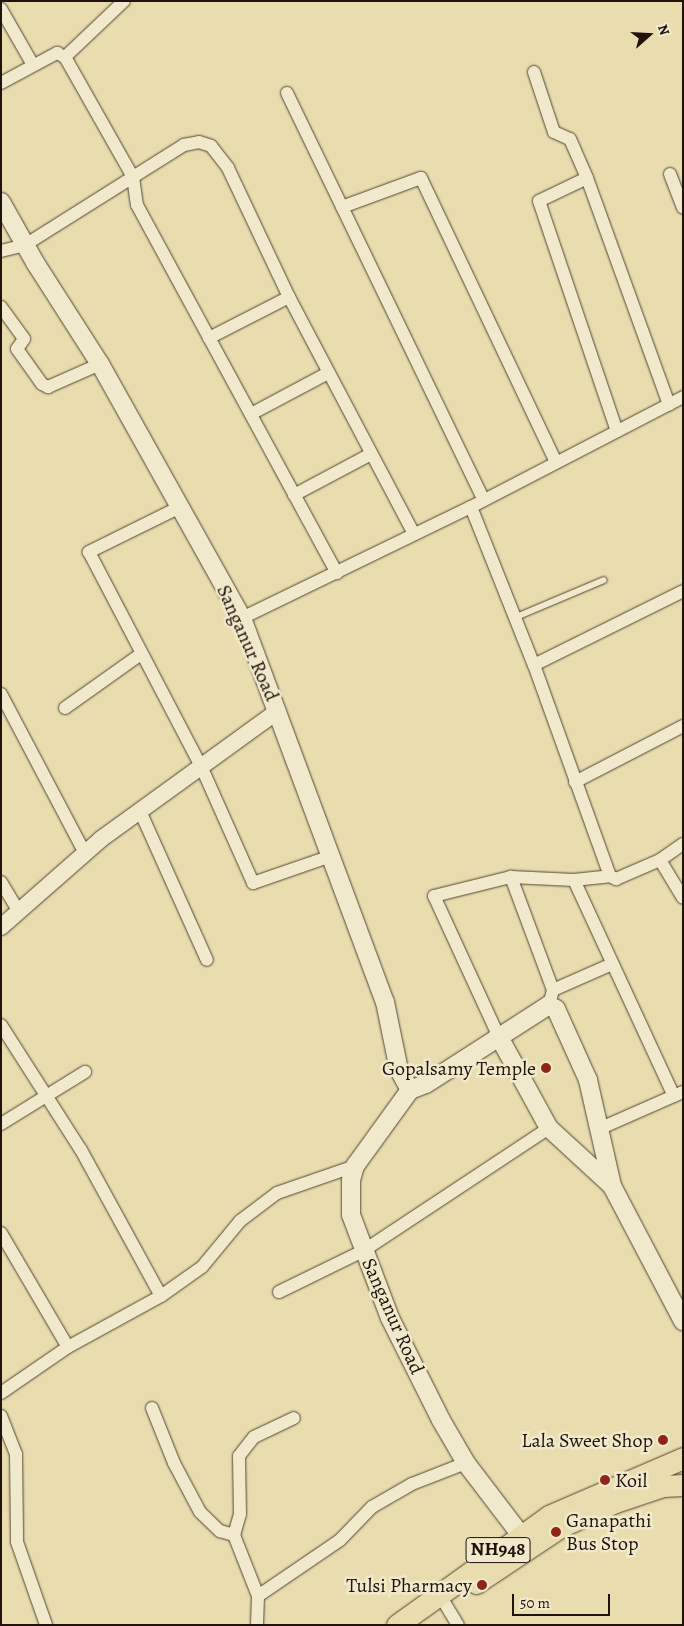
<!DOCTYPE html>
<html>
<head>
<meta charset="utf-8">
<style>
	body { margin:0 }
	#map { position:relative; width:684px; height:1626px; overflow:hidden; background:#e9ddaf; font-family:Alegreya,serif }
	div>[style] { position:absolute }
	.roads { filter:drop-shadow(0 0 1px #524535) drop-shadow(0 0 1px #524535) }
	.service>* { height:6px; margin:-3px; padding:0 3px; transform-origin:3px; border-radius:3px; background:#f1e9cb }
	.minor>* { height:12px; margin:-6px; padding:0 6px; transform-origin:6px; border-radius:6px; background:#f1e9cb }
	.tertiary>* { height:16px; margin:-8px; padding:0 8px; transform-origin:8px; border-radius:8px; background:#f1e9cb }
	.secondary>* { height:18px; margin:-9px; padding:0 9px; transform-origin:9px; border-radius:9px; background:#f1e9cb }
	.trunk>* { height:21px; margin:-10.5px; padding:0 10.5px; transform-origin:10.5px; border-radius:10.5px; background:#e9ddaf }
	.dots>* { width:14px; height:14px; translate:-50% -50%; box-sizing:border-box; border:2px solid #f1e9cb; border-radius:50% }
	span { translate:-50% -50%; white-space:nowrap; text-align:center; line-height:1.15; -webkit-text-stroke:5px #f1e9cb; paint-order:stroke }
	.shield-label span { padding:1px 4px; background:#f1e9cb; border:1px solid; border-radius:4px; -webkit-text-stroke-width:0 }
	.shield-label { font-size:19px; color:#20120c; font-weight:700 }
	.street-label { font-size:20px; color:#20120c }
	.poi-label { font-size:20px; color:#20120c }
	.right { translate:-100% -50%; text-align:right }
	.left { translate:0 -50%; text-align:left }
	.frame { position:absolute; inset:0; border:2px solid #20120c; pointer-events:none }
	.north { position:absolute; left:624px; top:10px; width:50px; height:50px; -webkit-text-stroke:4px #f1e9cb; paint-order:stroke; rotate:71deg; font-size:14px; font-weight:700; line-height:20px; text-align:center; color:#20120c }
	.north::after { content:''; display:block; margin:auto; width:18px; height:22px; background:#20120c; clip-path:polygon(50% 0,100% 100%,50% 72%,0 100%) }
	.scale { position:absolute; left:512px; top:1594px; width:98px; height:22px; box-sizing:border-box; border:2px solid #20120c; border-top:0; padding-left:6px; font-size:15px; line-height:18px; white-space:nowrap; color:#20120c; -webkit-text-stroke:4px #f1e9cb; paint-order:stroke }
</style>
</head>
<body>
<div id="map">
	<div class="roads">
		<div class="service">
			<i style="left:516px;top:617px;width:95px;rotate:-22.8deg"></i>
		</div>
		<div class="minor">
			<i style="left:1px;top:9px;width:64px;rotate:60.3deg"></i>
			<i style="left:65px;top:57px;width:81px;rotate:-43.5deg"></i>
			<i style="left:534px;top:72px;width:63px;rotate:71.6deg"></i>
			<i style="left:554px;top:132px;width:17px;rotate:24deg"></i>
			<i style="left:570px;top:139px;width:43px;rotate:66.4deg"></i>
			<i style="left:587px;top:178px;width:241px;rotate:70.1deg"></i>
			<i style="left:1px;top:83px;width:64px;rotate:-28.2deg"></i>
			<i style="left:57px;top:53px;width:9px;rotate:27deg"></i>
			<i style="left:65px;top:57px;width:138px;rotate:60.5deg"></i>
			<i style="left:133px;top:177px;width:28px;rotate:82deg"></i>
			<i style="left:137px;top:205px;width:419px;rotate:61.5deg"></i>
			<i style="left:287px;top:93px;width:451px;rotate:64.2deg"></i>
			<i style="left:670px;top:174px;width:36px;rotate:69deg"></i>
			<i style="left:587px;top:178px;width:53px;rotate:154.4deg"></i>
			<i style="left:539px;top:201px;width:243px;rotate:71.3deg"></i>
			<i style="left:342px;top:207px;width:84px;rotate:-20.2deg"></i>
			<i style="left:421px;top:178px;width:314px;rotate:64.6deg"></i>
			<i style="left:1px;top:251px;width:25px;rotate:-14deg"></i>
			<i style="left:25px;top:245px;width:188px;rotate:-32.2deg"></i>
			<i style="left:184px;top:145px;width:15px;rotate:-11deg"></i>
			<i style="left:199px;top:142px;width:13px;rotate:18deg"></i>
			<i style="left:211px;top:146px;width:28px;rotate:52deg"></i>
			<i style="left:228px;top:168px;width:143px;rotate:64.7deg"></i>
			<i style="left:289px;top:297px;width:268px;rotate:62.2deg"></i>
			<i style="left:1px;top:307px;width:39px;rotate:54deg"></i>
			<i style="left:24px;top:339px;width:12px;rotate:125deg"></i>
			<i style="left:17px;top:349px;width:43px;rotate:54.5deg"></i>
			<i style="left:42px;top:384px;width:7px;rotate:27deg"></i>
			<i style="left:48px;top:387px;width:57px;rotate:-23.9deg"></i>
			<i style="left:209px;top:338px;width:90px;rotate:-27.1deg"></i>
			<i style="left:251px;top:414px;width:87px;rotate:-28deg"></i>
			<i style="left:294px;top:495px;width:87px;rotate:-28deg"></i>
			<i style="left:180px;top:507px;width:102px;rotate:153.7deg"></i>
			<i style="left:89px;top:552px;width:242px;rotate:62.4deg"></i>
			<i style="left:201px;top:766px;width:128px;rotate:66deg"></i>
			<i style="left:253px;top:883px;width:83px;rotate:-19.1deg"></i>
			<i style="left:471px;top:507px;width:170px;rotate:68.3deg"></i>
			<i style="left:534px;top:665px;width:224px;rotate:70.2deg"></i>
			<i style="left:242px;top:618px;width:254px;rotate:-25.9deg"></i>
			<i style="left:471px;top:507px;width:239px;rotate:-27.4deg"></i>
			<i style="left:534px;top:665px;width:166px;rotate:-26.4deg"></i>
			<i style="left:1px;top:694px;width:180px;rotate:62.2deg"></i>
			<i style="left:65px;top:708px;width:93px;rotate:-35.4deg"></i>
			<i style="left:575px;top:782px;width:122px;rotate:-27.4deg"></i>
			<i style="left:140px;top:811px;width:163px;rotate:65.8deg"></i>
			<i style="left:660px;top:860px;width:44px;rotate:58.8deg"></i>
			<i style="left:574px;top:880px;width:238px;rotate:65.2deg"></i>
			<i style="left:1px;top:882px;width:35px;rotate:59deg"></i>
			<i style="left:553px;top:990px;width:64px;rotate:-23.8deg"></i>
			<i style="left:549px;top:1005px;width:16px;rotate:-75deg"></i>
			<i style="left:553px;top:990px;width:121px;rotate:-110.4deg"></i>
			<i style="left:511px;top:877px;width:63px;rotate:2.7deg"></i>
			<i style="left:574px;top:880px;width:36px;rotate:-6deg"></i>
			<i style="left:610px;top:876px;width:7px;rotate:27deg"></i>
			<i style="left:616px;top:879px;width:48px;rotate:-23.4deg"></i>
			<i style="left:660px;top:860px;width:28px;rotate:-35deg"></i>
			<i style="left:1px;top:1025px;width:148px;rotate:57.4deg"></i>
			<i style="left:81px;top:1150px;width:166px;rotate:61.3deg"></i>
			<i style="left:498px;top:1035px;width:153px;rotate:-114.7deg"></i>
			<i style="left:434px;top:896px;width:79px;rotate:-13.9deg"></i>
			<i style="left:1px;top:1124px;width:99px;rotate:-31.8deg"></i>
			<i style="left:601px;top:1128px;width:90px;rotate:-23.7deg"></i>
			<i style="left:1px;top:1233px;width:132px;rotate:59.6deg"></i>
			<i style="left:279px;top:1292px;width:93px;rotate:-26deg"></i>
			<i style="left:363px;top:1251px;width:223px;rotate:-33.5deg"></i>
			<i style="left:1px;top:1393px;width:81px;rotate:-34.5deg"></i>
			<i style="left:68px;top:1347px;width:106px;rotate:-28.7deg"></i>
			<i style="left:161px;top:1296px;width:50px;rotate:-35.3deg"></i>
			<i style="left:202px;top:1267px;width:60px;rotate:-50.4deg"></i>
			<i style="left:240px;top:1221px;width:46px;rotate:-37.1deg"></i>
			<i style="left:277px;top:1193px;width:83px;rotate:-19.1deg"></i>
			<i style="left:152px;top:1408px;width:59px;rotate:68.2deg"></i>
			<i style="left:174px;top:1463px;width:55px;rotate:62deg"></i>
			<i style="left:200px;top:1512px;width:28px;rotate:44deg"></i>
			<i style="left:220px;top:1531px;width:15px;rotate:16deg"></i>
			<i style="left:1px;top:1416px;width:41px;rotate:68.5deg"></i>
			<i style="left:16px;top:1454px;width:88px;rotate:89.3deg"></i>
			<i style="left:17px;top:1542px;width:88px;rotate:70.7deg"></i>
			<i style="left:258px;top:1596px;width:66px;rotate:-111.5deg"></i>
			<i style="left:234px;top:1535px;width:22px;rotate:-74deg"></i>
			<i style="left:240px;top:1514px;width:58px;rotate:-91deg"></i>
			<i style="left:239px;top:1456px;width:24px;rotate:-52deg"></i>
			<i style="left:254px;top:1437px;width:44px;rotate:-25.4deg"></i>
			<i style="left:444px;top:1602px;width:27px;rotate:59deg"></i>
			<i style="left:257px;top:1625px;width:29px;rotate:-88deg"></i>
			<i style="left:258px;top:1596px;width:99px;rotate:-34.3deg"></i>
			<i style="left:340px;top:1540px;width:46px;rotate:-45.9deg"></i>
			<i style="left:372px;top:1507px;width:46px;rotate:-29.9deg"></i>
			<i style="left:412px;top:1484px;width:58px;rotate:-21.3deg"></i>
		</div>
		<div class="tertiary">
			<i style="left:1px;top:927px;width:133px;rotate:-41.3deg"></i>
			<i style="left:101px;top:839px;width:218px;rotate:-35.9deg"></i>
		</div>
		<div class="secondary">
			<i style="left:1px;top:202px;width:71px;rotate:60.6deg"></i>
			<i style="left:36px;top:264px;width:119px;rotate:57.4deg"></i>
			<i style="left:100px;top:364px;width:291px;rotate:60.8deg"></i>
			<i style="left:242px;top:618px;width:410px;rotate:69.6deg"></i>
			<i style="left:385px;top:1002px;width:69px;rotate:78.4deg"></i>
			<i style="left:399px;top:1070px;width:23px;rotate:61deg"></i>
			<i style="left:498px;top:1035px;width:106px;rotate:61.3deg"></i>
			<i style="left:549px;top:1128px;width:83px;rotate:42.6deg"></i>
			<i style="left:520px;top:1534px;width:89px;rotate:-127.3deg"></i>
			<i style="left:466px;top:1463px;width:50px;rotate:-120.2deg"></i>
			<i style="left:441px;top:1420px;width:114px;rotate:-116.6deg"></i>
			<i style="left:390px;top:1318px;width:110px;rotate:-110.7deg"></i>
			<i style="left:351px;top:1215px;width:35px;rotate:-90deg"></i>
			<i style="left:351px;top:1180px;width:15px;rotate:-74deg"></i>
			<i style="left:355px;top:1166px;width:94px;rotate:-54.1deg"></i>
			<i style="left:410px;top:1090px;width:17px;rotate:-21deg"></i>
			<i style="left:426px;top:1084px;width:146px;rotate:-32.7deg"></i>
			<i style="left:549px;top:1005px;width:8px;rotate:30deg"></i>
			<i style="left:556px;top:1009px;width:78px;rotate:65.7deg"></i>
			<i style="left:588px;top:1080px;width:109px;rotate:77.2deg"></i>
			<i style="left:612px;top:1186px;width:153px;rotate:62.3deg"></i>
		</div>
		<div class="trunk">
			<i style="left:476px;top:1583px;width:101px;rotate:-33.7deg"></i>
			<i style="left:560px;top:1527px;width:60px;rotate:-24.4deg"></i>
			<i style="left:615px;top:1502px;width:51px;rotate:-18.4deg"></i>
			<i style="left:663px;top:1486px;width:20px;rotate:-3deg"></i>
			<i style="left:397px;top:1625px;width:187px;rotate:-35.6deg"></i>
			<i style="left:549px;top:1516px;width:146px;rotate:-23.4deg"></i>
		</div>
	</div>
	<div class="dots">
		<i style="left:546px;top:1068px;background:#8f2418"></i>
		<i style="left:663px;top:1440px;background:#8f2418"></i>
		<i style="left:605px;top:1480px;background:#8f2418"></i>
		<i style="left:556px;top:1532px;background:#8f2418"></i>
		<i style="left:482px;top:1585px;background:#8f2418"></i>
	</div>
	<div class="shield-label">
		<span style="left:498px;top:1550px">NH948</span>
	</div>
	<div class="street-label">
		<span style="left:248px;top:643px;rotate:66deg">Sanganur Road</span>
		<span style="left:393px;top:1316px;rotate:66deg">Sanganur Road</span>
	</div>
	<div class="poi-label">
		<span class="right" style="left:536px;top:1068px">Gopalsamy Temple</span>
		<span class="right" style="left:653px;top:1440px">Lala Sweet Shop</span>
		<span class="left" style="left:615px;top:1480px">Koil</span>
		<span class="left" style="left:566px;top:1532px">Ganapathi<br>Bus Stop</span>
		<span class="right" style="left:472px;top:1585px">Tulsi Pharmacy</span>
	</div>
	<div class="frame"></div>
	<div class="north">N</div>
	<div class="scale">50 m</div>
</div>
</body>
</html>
